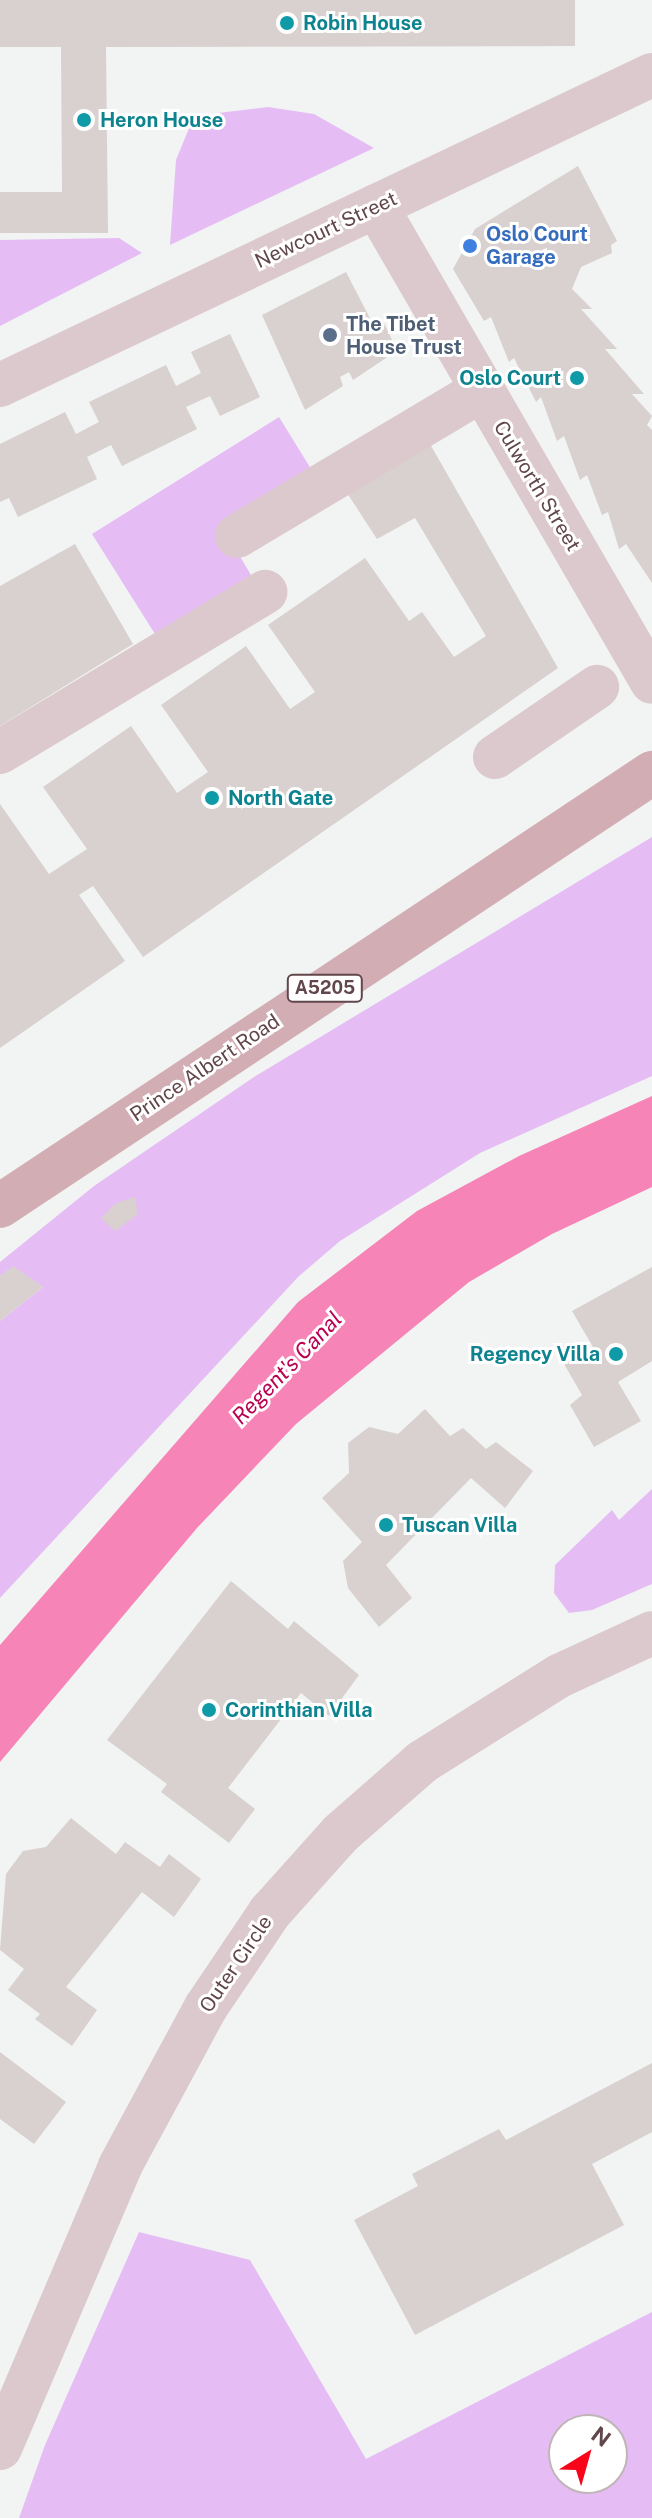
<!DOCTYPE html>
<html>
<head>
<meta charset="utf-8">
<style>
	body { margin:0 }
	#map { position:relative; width:652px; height:2518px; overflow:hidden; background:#f1f4f2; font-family:"Public Sans",sans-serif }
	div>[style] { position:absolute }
	.green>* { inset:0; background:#e6bcf5 }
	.water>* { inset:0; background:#f684b6 }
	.building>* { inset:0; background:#d9d0d0 }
	.minor>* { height:44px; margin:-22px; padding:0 22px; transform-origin:22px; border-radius:22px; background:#dcc9cd }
	.major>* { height:44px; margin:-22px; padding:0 22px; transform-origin:22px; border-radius:22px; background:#d2aeb4 }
	.dots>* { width:22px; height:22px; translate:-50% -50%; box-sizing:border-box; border:4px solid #fff; border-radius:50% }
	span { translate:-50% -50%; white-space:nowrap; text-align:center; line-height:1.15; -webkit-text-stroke:6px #fff; paint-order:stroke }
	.shield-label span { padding:2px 6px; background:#fff; border:2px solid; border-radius:6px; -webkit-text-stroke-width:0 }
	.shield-label { font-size:18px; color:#61464b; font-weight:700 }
	.culture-label { font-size:20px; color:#0d838f; font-weight:700 }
	.left { translate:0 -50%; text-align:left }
	.right { translate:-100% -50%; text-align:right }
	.street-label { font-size:20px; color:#61464b }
	.shop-label { font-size:20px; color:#366cbe; font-weight:700 }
	.service-label { font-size:20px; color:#4e5e75; font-weight:700 }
	.water-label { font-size:22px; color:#ba0051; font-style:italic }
	.north { position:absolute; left:548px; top:2414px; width:80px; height:80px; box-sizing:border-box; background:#fff; border:2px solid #c0b5b7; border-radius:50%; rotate:37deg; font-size:22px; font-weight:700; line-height:32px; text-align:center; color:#61464b }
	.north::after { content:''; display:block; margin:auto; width:28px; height:36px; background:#f90519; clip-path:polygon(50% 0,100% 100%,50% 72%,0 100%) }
</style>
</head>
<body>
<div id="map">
	<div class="green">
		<i style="clip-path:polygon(268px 107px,314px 114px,374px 148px,170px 245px,176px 160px,190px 126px,218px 113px)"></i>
		<i style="clip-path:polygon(119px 238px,142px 253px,0 326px,0 240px)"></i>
		<i style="clip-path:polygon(279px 417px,316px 477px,226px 533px,251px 575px,155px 634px,92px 534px)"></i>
		<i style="clip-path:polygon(652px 837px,652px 1076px,480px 1153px,340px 1241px,298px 1277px,0 1598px,0 1321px,43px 1287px,13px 1267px,0 1276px,0 1262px,94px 1186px,254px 1077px)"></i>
		<i style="clip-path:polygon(652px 1489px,652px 1584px,592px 1610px,569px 1613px,554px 1593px,555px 1565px,612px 1510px,619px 1520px)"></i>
		<i style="clip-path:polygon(evenodd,139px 2232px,250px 2260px,366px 2459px,652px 2312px,652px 2518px,19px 2518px,45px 2445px,139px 2232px,564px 2430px,612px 2430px,612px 2478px,564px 2478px,564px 2430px)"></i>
	</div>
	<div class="water">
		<i style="clip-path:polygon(652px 1096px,652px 1187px,552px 1234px,469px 1282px,296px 1424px,197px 1528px,0 1762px,0 1645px,298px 1302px,417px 1211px,519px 1156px)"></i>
	</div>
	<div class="building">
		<i style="clip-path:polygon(0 0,575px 0,575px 46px,106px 47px,108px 233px,0 233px,0 192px,62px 192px,61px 47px,0 47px)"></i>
		<i style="clip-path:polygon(578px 166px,617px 241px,611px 245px,612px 253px,581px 267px,572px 289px,592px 309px,581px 309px,617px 349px,605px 349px,644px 394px,632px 394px,652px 416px,647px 425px,652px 430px,652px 583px,626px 544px,619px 549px,608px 512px,602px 515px,587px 475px,580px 480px,564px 436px,557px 441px,541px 397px,536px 402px,514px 358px,509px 362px,491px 317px,484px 321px,453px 269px,475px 229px)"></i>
		<i style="clip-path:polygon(346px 272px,375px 328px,384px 323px,393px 342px,383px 346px,386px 358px,353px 380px,349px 372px,340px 377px,343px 386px,305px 410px,262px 315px)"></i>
		<i style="clip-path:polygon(230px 334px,260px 397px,220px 416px,210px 396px,186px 407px,197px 429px,122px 466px,111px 445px,87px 457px,97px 479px,18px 517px,9px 498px,0 502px,0 444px,65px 412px,76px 434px,99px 422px,89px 402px,166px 365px,176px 386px,201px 373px,191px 352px)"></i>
		<i style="clip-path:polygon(430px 444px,558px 668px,143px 957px,93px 886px,79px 895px,125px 961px,0 1048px,0 804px,49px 874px,87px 849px,43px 787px,131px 726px,177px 793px,208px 772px,161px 705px,246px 646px,290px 709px,315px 692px,268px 625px,365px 558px,409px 621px,422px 612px,454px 657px,486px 636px,415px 518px,377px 539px,347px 493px)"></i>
		<i style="clip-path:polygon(75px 544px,133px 644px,0 726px,0 586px)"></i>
		<i style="clip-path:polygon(135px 1197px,138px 1214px,115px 1231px,101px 1218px,116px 1203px)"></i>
		<i style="clip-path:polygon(13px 1266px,43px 1287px,0 1321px,0 1276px)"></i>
		<i style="clip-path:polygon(652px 1267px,652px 1361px,618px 1382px,641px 1421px,594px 1447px,570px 1405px,582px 1395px,564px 1364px,593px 1347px,572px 1311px)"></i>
		<i style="clip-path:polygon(425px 1409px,450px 1436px,463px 1428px,486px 1449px,496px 1442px,533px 1471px,505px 1508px,471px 1478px,386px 1565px,412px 1598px,379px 1627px,348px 1588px,343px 1561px,362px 1542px,322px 1498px,349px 1473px,348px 1443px,369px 1427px,398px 1434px)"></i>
		<i style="clip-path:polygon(231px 1581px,288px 1629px,294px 1621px,359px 1675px,329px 1716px,301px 1693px,228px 1788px,255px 1809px,229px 1843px,161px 1792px,167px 1784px,107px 1740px)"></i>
		<i style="clip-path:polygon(71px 1818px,116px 1854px,125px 1842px,160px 1867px,169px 1854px,201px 1879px,174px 1917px,142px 1892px,66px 1987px,97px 2010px,72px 2046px,35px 2019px,40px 2014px,8px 1990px,24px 1969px,0 1950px,6px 1874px,23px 1851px,46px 1847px)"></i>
		<i style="clip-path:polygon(0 2052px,66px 2102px,34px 2144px,0 2119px)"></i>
		<i style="clip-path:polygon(652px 2063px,652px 2132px,592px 2164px,624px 2225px,415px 2335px,354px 2220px,418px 2186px,412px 2174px,499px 2129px,506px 2140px)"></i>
	</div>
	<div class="minor">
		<i style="left:376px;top:206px;width:550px;rotate:59.89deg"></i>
		<i style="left:0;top:385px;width:722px;rotate:-25.43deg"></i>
		<i style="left:237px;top:536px;width:283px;rotate:-30.8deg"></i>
		<i style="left:0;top:752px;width:310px;rotate:-31.1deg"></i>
		<i style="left:495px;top:757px;width:124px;rotate:-34.5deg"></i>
		<i style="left:0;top:2448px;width:306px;rotate:-66.9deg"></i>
		<i style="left:120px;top:2166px;width:181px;rotate:-61.6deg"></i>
		<i style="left:206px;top:2007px;width:115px;rotate:-56deg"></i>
		<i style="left:270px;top:1912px;width:106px;rotate:-48.1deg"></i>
		<i style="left:341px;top:1833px;width:108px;rotate:-41.2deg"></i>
		<i style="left:422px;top:1762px;width:162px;rotate:-32.1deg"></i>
		<i style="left:559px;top:1676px;width:102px;rotate:-24.8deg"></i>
	</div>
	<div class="major">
		<i style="left:0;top:1206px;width:783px;rotate:-33.59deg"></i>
	</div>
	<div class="dots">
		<i style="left:287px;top:23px;background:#0f9aa8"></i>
		<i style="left:84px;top:120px;background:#0f9aa8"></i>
		<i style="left:470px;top:246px;background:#3f7fe0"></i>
		<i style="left:330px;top:335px;background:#5c6f8a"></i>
		<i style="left:577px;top:378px;background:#0f9aa8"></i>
		<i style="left:212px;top:798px;background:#0f9aa8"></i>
		<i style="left:616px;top:1354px;background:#0f9aa8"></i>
		<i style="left:386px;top:1525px;background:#0f9aa8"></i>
		<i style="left:209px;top:1710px;background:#0f9aa8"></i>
	</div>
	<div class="shield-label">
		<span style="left:325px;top:988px">A5205</span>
	</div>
	<div class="culture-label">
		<span class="left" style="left:303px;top:23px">Robin House</span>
		<span class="left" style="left:100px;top:120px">Heron House</span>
		<span class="right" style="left:561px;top:378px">Oslo Court</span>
		<span class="left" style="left:228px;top:798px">North Gate</span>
		<span class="right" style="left:600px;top:1354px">Regency Villa</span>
		<span class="left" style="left:402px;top:1525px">Tuscan Villa</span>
		<span class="left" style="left:225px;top:1710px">Corinthian Villa</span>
	</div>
	<div class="street-label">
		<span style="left:326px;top:230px;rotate:-25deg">Newcourt Street</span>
		<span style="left:537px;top:486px;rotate:59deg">Culworth Street</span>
		<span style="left:205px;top:1068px;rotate:-34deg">Prince Albert Road</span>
		<span style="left:236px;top:1964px;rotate:-56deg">Outer Circle</span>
	</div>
	<div class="shop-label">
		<span class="left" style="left:486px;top:246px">Oslo Court<br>Garage</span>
	</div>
	<div class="service-label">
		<span class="left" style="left:346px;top:336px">The Tibet<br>House Trust</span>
	</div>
	<div class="water-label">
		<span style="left:287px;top:1368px;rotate:-46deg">Regent's Canal</span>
	</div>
	<div class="north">N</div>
</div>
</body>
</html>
